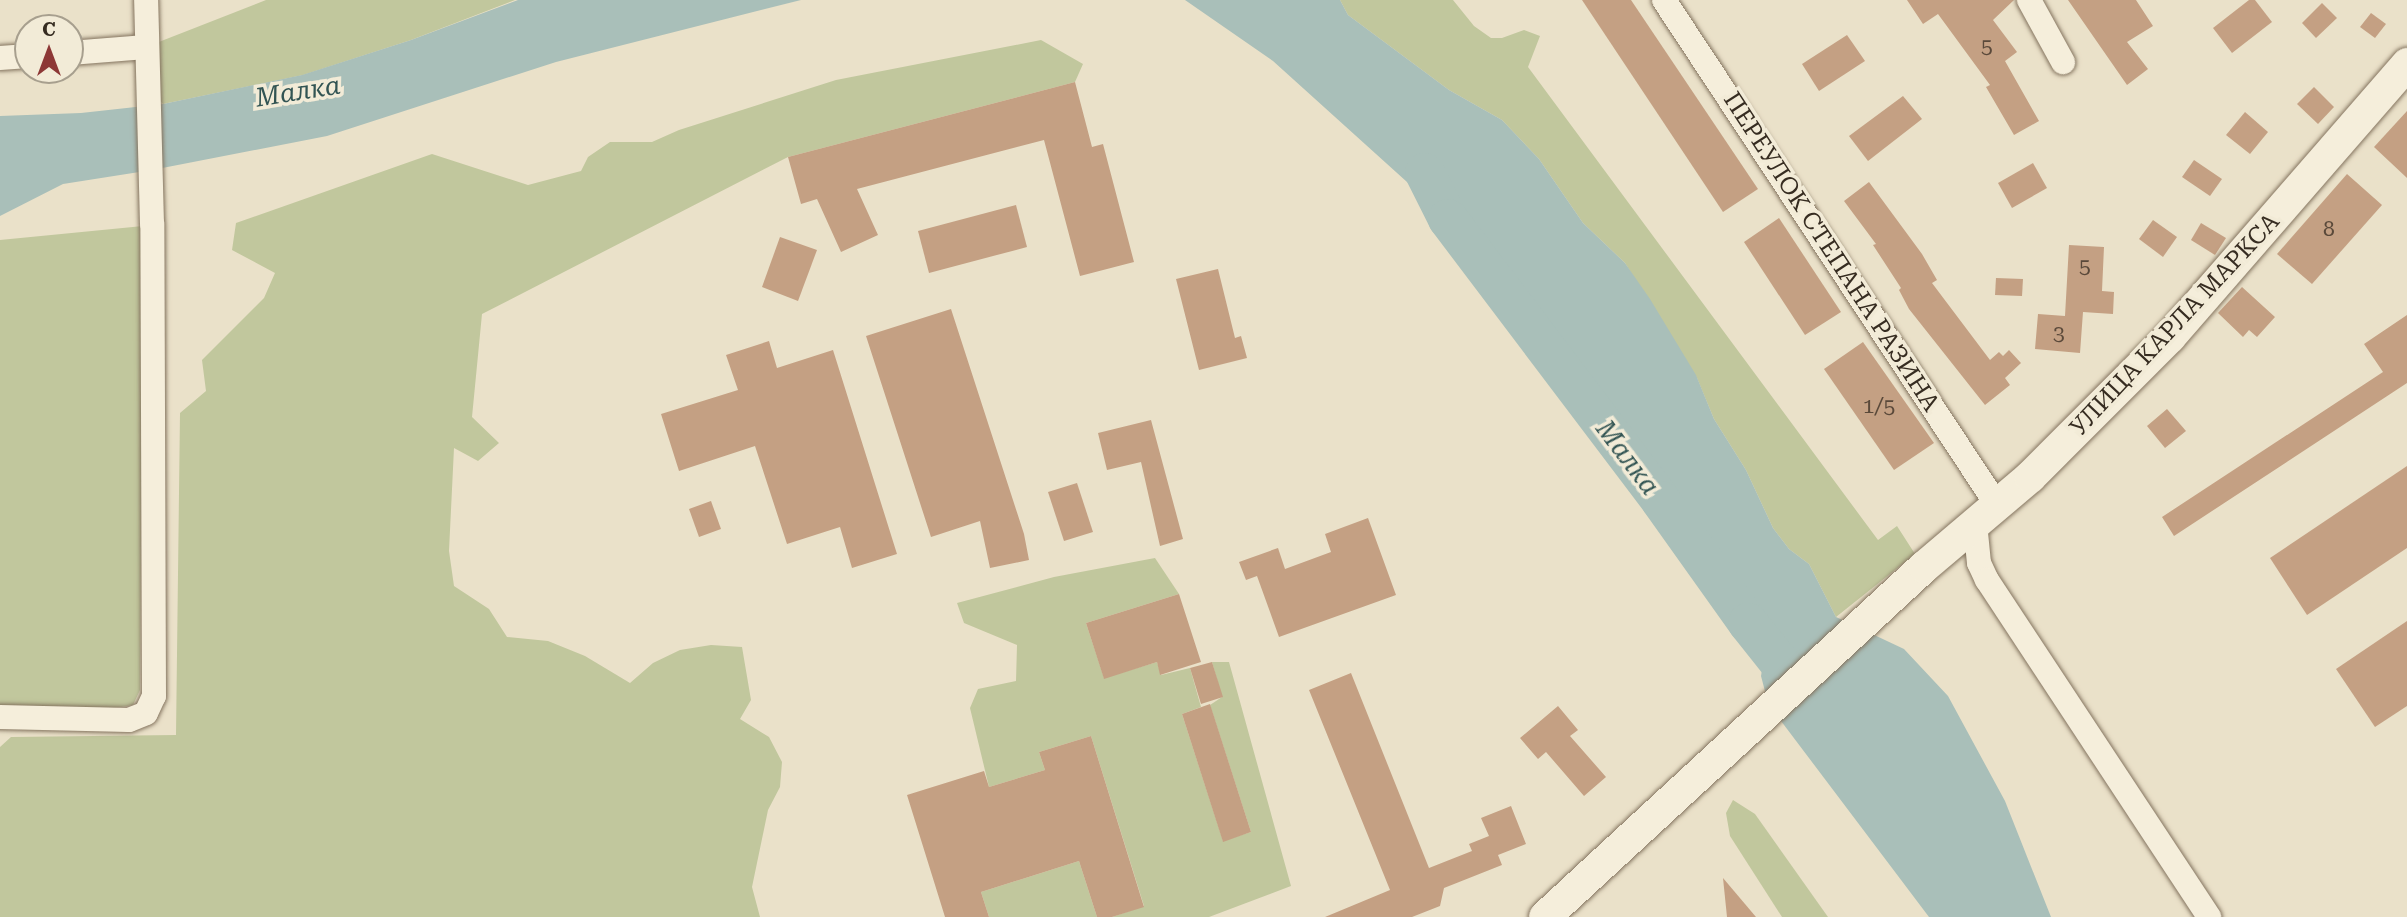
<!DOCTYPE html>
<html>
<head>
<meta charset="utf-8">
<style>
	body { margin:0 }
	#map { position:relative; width:2407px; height:917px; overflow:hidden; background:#eae1c9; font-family:"Roboto Serif",serif }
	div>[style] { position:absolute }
	.green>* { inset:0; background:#c1c79d }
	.water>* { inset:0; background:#a9bfb9 }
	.river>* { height:40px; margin:-20px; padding:0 20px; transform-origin:20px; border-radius:20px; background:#a9bfb9 }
	.building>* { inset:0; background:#c4a083 }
	.roads { filter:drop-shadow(0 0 2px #84745f) drop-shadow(0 0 2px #84745f) }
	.minor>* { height:24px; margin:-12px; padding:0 12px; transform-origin:12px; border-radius:12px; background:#f5eedb }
	.tertiary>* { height:32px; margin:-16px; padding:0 16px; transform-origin:16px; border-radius:16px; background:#f5eedb }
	span { translate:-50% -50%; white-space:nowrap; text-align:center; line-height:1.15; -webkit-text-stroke:7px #f2ebd7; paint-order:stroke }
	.number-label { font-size:21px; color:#5a493a }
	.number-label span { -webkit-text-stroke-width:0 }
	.street-label { font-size:24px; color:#362c21 }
	.water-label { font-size:26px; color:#325453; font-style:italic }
	.north { position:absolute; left:14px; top:14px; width:70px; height:70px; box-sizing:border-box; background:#f2ebd7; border:2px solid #a79f8e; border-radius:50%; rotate:0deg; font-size:19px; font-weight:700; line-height:28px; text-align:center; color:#362c21 }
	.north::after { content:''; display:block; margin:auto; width:24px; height:32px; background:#8d3836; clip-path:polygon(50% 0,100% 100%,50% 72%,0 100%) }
</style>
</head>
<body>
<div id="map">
	<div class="green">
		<i style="clip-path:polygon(266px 0,515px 0,411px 40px,303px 75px,163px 104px,157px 97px,146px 47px)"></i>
		<i style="clip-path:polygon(1340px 0,1453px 0,1474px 26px,1491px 38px,1502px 38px,1524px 30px,1540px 36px,1528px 67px,1878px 540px,1897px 526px,1915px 554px,1836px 617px,1809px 564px,1789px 549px,1773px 528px,1746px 470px,1714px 419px,1697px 378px,1625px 263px,1583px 223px,1539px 159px,1502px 120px,1449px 90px,1348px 15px)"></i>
		<i style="clip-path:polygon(1041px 40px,1083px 64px,1075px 82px,788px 157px,482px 314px,472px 417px,499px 443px,478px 461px,454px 448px,449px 551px,454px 586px,489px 609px,507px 637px,548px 641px,585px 656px,630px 683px,653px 663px,680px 650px,711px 645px,742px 647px,751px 700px,740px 719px,769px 737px,782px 762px,780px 787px,768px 810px,752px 887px,760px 917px,0 917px,0 747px,11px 737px,176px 735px,180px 413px,206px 391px,202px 360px,264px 298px,275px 273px,232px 250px,236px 223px,432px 154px,528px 185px,581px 171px,588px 157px,610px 142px,652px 142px,679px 130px,836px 80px)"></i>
		<i style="clip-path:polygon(143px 226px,140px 690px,133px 705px,114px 708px,0 705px,0 240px)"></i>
		<i style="clip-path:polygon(1155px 558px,1179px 594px,1086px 623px,1104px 678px,1157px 662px,1161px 675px,1190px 668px,1201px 707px,1182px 714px,1223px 841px,1251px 832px,1210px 705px,1222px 697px,1212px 662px,1229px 662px,1291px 886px,1209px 917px,1112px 917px,1144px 906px,1091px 736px,1039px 752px,1045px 770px,989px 787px,970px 708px,978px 689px,1016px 681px,1017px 645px,964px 623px,957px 603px,1054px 577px)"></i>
		<i style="clip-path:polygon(1733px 800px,1755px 814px,1828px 917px,1782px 917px,1730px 836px,1726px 813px)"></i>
		<i style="clip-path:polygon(1079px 861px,1097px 917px,989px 917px,981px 892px)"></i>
	</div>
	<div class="water">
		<i style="clip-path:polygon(518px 0,801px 0,556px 62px,327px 136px,152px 170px,63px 184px,0 216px,0 116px,81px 113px,163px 104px,302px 75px,411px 40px)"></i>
		<i style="clip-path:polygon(1185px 0,1340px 0,1348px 15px,1449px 90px,1502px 120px,1539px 159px,1583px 223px,1625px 263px,1650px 299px,1696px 375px,1714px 419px,1746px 470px,1773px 528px,1789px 549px,1809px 564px,1836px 617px,1904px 649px,1948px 696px,2005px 801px,2051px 917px,1929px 917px,1775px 713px,1766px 695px,1761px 676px,1764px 658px,1761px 637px,1748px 623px,1661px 501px,1448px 219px,1273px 61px)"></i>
	</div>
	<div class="river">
		<i style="left:1425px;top:173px;width:51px;rotate:63.4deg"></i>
		<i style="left:1448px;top:219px;width:353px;rotate:52.9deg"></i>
		<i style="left:1661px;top:501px;width:150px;rotate:54.5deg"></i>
		<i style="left:1748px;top:623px;width:69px;rotate:51.5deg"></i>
	</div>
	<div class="building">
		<i style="clip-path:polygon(1582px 0,1631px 0,1758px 189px,1723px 212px)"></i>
		<i style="clip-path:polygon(1907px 0,2014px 0,1993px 20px,2017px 52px,2005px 61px,2039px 121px,2014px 135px,1986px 87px,1990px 85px,1938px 14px,1923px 24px)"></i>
		<i style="clip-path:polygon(2068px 0,2136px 0,2153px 26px,2127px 42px,2148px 69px,2127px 85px)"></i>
		<i style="clip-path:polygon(2249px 0,2255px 0,2272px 22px,2232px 53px,2213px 28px)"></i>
		<i style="clip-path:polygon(2322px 3px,2337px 18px,2316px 38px,2302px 23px)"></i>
		<i style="clip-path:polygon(2371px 13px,2386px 24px,2375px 38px,2360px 27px)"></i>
		<i style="clip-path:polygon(1847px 35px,1865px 61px,1819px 91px,1802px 64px)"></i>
		<i style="clip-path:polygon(1075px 82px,1092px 147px,1103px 144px,1134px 262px,1080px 276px,1044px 140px,857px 189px,878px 235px,841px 252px,817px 199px,801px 204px,788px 157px)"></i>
		<i style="clip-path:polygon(2314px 87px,2334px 107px,2318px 124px,2297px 104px)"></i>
		<i style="clip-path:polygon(1903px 96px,1922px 119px,1868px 161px,1849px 136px)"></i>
		<i style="clip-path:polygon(2407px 111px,2407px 178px,2374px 147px)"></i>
		<i style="clip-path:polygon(2245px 112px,2268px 132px,2250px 154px,2226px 135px)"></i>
		<i style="clip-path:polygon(2194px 160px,2222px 179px,2210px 196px,2182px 177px)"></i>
		<i style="clip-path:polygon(2033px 163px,2047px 188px,2012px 208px,1998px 183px)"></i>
		<i style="clip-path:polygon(2347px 174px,2382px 205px,2312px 284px,2277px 254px)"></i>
		<i style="clip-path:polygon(1869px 182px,1922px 254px,1937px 280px,1932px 283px,1990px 360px,1999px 352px,2003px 356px,2009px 350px,2021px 363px,2005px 378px,2010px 385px,1985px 405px,1909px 309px,1899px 290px,1901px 288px,1873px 245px,1876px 244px,1844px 201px)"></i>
		<i style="clip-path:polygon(1016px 205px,1027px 247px,929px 273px,918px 231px)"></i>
		<i style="clip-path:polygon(1779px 218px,1841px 312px,1805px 335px,1744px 242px)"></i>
		<i style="clip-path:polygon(2153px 220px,2177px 237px,2163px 257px,2139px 239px)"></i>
		<i style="clip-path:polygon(2201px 223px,2226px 238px,2215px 255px,2191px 240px)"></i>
		<i style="clip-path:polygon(780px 237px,817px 250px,798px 301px,762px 287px)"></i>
		<i style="clip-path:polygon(2069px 245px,2104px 247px,2102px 291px,2114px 292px,2113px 314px,2083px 312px,2080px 353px,2035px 349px,2038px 314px,2065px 316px)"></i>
		<i style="clip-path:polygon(1218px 269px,1235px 338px,1241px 336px,1247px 358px,1199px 370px,1176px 279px)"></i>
		<i style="clip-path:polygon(1996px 278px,2023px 279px,2022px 296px,1995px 295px)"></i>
		<i style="clip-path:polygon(2242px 287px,2275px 317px,2257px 337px,2249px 330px,2243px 337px,2218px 313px)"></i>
		<i style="clip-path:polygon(951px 309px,1024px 534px,1029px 560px,990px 568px,980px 521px,931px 537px,866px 336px)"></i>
		<i style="clip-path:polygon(2407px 315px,2407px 383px,2174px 536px,2162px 517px,2383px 372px,2364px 344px)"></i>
		<i style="clip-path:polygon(769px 341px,777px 368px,833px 350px,897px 554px,852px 568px,840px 527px,787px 544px,755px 446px,679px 471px,661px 414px,738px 390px,726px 355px)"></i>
		<i style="clip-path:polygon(1863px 342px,1934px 443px,1894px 470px,1824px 369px)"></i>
		<i style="clip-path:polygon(2167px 409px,2186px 431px,2165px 448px,2147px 426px)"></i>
		<i style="clip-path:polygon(1151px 420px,1183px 539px,1160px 546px,1141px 462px,1107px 470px,1098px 433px)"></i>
		<i style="clip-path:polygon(2407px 466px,2407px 548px,2307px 615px,2270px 558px)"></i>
		<i style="clip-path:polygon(1077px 483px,1093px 532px,1064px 541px,1048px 492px)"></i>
		<i style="clip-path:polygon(711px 501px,721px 529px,699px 537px,689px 509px)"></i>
		<i style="clip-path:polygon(1368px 518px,1396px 595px,1279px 637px,1257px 576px,1246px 580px,1239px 562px,1278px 548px,1285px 569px,1331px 552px,1325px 534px)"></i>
		<i style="clip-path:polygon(1179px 594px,1201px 662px,1160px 675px,1157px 662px,1104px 679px,1086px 623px)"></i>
		<i style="clip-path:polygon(2407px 621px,2407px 706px,2375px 727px,2336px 669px)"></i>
		<i style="clip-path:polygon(1212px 662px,1223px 697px,1201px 704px,1190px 668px)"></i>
		<i style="clip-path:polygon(1351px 673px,1429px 868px,1472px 851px,1469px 844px,1489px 836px,1481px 818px,1511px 806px,1526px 844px,1498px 855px,1502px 865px,1444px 888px,1440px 906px,1412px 917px,1325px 917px,1390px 890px,1309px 690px)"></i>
		<i style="clip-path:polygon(1210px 704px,1251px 832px,1223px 842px,1182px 714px)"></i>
		<i style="clip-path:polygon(1558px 706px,1578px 730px,1570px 736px,1606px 777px,1584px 796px,1546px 752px,1538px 759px,1520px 738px)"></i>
		<i style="clip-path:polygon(1091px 736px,1144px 907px,1112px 917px,1097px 917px,1079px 861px,981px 892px,989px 917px,945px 917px,907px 795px,984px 771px,989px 787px,1045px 770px,1039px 752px)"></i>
		<i style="clip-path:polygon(1723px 878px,1756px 917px,1727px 917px)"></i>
	</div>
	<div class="roads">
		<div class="minor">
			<i style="left:1664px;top:0;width:605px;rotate:56.6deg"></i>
			<i style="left:2029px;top:0;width:71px;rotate:61.3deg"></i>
			<i style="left:70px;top:53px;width:76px;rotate:-4.5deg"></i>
			<i style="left:0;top:58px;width:28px;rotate:-4deg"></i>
			<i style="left:1975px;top:523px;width:40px;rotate:84.3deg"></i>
			<i style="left:1979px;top:563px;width:19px;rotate:65deg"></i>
			<i style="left:1987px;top:580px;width:404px;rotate:56.6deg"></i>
			<i style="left:0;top:717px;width:129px;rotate:1.3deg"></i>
			<i style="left:129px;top:720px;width:18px;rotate:-22deg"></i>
			<i style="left:146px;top:713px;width:19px;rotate:-65deg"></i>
			<i style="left:154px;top:696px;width:472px;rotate:-90.2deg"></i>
			<i style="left:152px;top:224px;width:224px;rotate:-91.5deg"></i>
		</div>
		<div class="tertiary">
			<i style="left:1545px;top:917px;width:516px;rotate:-42.72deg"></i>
			<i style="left:1924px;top:567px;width:139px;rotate:-40.3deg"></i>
			<i style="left:2030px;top:477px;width:198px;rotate:-45deg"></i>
			<i style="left:2170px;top:337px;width:362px;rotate:-49deg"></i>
		</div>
	</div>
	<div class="number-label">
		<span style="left:1987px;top:46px">5</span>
		<span style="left:2329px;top:229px">8</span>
		<span style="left:2085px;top:266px">5</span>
		<span style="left:2059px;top:333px">3</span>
		<span style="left:1879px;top:406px">1/5</span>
	</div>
	<div class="street-label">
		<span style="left:1831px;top:252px;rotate:57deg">ПЕРЕУЛОК СТЕПАНА РАЗИНА</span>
		<span style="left:2175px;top:325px;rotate:-47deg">УЛИЦА КАРЛА МАРКСА</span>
	</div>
	<div class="water-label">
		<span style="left:298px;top:92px;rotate:-9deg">Малка</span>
		<span style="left:1627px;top:458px;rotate:53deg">Малка</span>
	</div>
	<div class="north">С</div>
</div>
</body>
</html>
